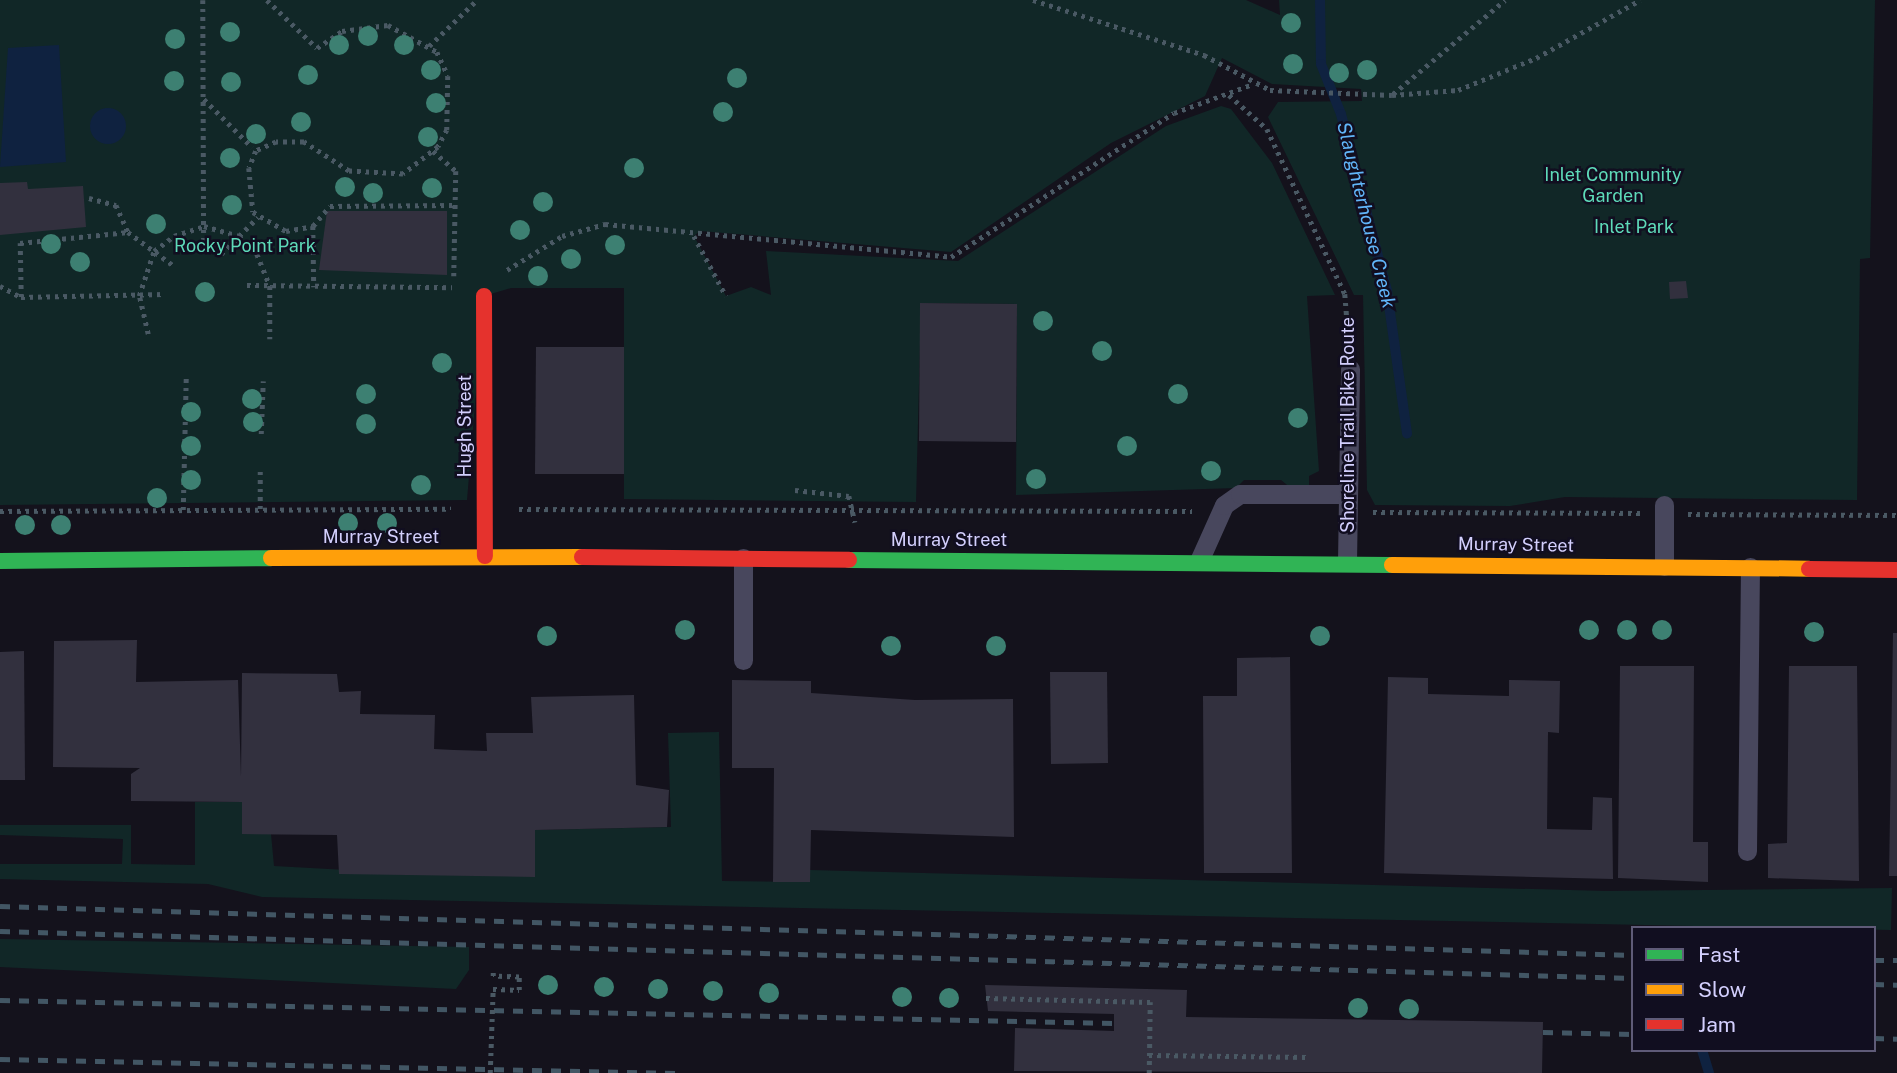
<!DOCTYPE html>
<html>
<head>
<meta charset="utf-8">
<style>
	body { margin:0 }
	#map { position:relative; width:1897px; height:1073px; overflow:hidden; background:#14121c; font-family:"Public Sans",sans-serif }
	div>[style] { position:absolute }
	.green>* { inset:0; background:#112727 }
	.water>* { inset:0; background:#0f2240 }
	.round { border-radius:50% }
	.stream>* { height:10px; margin:-5px; padding:0 5px; transform-origin:5px; border-radius:5px; background:#0f2240 }
	.building>* { inset:0; background:#32303e }
	.path>* { height:4.5px; margin-top:-2.25px; transform-origin:0; background:repeating-linear-gradient(90deg,#4a5964 0 3.5px,transparent 0 8.5px) }
	.lane>* { height:19px; margin:-9.5px; padding:0 9.5px; transform-origin:9.5px; border-radius:9.5px; background:#48475d }
	.fast>* { height:16px; margin:-8px; padding:0 8px; transform-origin:8px; border-radius:8px; background:#30b455 }
	.slow>* { height:16px; margin:-8px; padding:0 8px; transform-origin:8px; border-radius:8px; background:#ff9f0a }
	.jam>* { height:16px; margin:-8px; padding:0 8px; transform-origin:8px; border-radius:8px; background:#e5322d }
	.rail>* { height:5px; margin-top:-2.5px; transform-origin:0; background:repeating-linear-gradient(90deg,#425664 0 10px,transparent 0 19px) }
	.path-bridge>* { height:4.5px; margin-top:-2.25px; transform-origin:0; background:repeating-linear-gradient(90deg,#4a5964 0 3.5px,transparent 0 8.5px) }
	.trees>* { width:20px; height:20px; margin:-10px; border-radius:50%; background:#3d8072 }
	span { translate:-50% -50%; white-space:nowrap; text-align:center; line-height:1.15; -webkit-text-stroke:5px #110e20; paint-order:stroke }
	.park-label { font-size:18px; color:#5edab9 }
	.street-label { font-size:18px; color:#d3cffd }
	.water-label { font-size:19px; color:#61b5f9; font-style:italic }
	.legend { position:absolute; left:1631px; top:926px; width:245px; height:126px; box-sizing:border-box; background:#110e20; border:2px solid #5f5b78; margin:0; padding:9px 12px; list-style:none; font-size:21px; color:#d3cffd }
	.legend li { display:flex; align-items:center; gap:14px; height:35px }
	.legend b { width:35px; border:2px solid #5f5b78 }
</style>
</head>
<body>
<div id="map">
	<div class="green">
		<i style="clip-path:polygon(0 0,1246px 0,1280px 15px,1279px 0,1875px 0,1870px 258px,1860px 259px,1857px 500px,1565px 497px,1510px 506px,1375px 505px,1367px 490px,1363px 295px,1354px 295px,1268px 117px,1278px 102px,1362px 101px,1361px 89px,1272px 84px,1222px 58px,1205px 96px,1111px 143px,951px 252px,700px 231px,694px 236px,726px 296px,751px 287px,771px 295px,766px 251px,958px 261px,1166px 126px,1221px 106px,1231px 109px,1272px 163px,1335px 295px,1307px 296px,1319px 471px,1309px 476px,1309px 489px,1292px 489px,1281px 480px,1244px 480px,1236px 488px,1016px 495px,1017px 304px,921px 303px,916px 502px,624px 499px,624px 288px,511px 288px,484px 296px,467px 500px,0 505px)"></i>
		<i style="clip-path:polygon(719px 732px,722px 881px,810px 882px,810px 870px,1606px 891px,1892px 888px,1891px 930px,262px 897px,208px 884px,0 879px,0 864px,122px 864px,123px 839px,0 835px,0 825px,131px 825px,131px 864px,195px 865px,195px 802px,242px 802px,242px 834px,271px 834px,274px 866px,437px 875px,535px 830px,671px 827px,668px 733px)"></i>
		<i style="clip-path:polygon(0 939px,469px 947px,469px 970px,456px 989px,0 967px)"></i>
	</div>
	<div class="water">
		<i style="clip-path:polygon(59px 45px,66px 162px,0 167px,8px 48px)"></i>
		<i class="round" style="left:90px;top:108px;width:36px;height:36px"></i>
	</div>
	<div class="stream">
		<i style="left:1320px;top:0;width:64px;rotate:89.1deg"></i>
		<i style="left:1321px;top:64px;width:54px;rotate:68.2deg"></i>
		<i style="left:1341px;top:114px;width:183px;rotate:75.4deg"></i>
		<i style="left:1387px;top:291px;width:144px;rotate:82deg"></i>
		<i style="left:1702px;top:1050px;width:24px;rotate:73deg"></i>
	</div>
	<div class="building">
		<i style="clip-path:polygon(27px 182px,28px 189px,83px 186px,86px 227px,0 235px,0 183px)"></i>
		<i style="clip-path:polygon(327px 211px,447px 211px,447px 275px,319px 270px)"></i>
		<i style="clip-path:polygon(1686px 281px,1688px 298px,1670px 299px,1669px 282px)"></i>
		<i style="clip-path:polygon(920px 303px,1017px 304px,1016px 442px,919px 441px)"></i>
		<i style="clip-path:polygon(536px 347px,624px 347px,624px 474px,535px 474px)"></i>
		<i style="clip-path:polygon(1893px 633px,1897px 633px,1897px 876px,1889px 876px)"></i>
		<i style="clip-path:polygon(137px 640px,136px 682px,238px 680px,241px 777px,242px 673px,337px 674px,339px 692px,361px 691px,360px 714px,435px 715px,434px 749px,454px 750px,487px 751px,486px 733px,533px 733px,531px 697px,634px 695px,636px 785px,669px 790px,667px 827px,535px 830px,535px 877px,339px 874px,337px 835px,242px 834px,242px 802px,131px 801px,131px 774px,140px 768px,53px 767px,54px 641px)"></i>
		<i style="clip-path:polygon(24px 651px,25px 780px,0 780px,0 652px)"></i>
		<i style="clip-path:polygon(1290px 657px,1292px 873px,1204px 873px,1203px 696px,1237px 696px,1237px 658px)"></i>
		<i style="clip-path:polygon(1620px 666px,1694px 666px,1693px 842px,1708px 842px,1708px 882px,1618px 878px)"></i>
		<i style="clip-path:polygon(1789px 666px,1857px 666px,1859px 881px,1768px 878px,1768px 844px,1787px 843px)"></i>
		<i style="clip-path:polygon(1050px 672px,1107px 672px,1108px 763px,1051px 764px)"></i>
		<i style="clip-path:polygon(1388px 677px,1428px 678px,1428px 694px,1509px 696px,1509px 680px,1560px 681px,1559px 733px,1548px 732px,1547px 829px,1592px 830px,1593px 797px,1612px 798px,1613px 879px,1384px 873px)"></i>
		<i style="clip-path:polygon(732px 680px,811px 681px,811px 693px,915px 700px,1013px 699px,1014px 837px,811px 830px,810px 882px,773px 882px,774px 768px,732px 768px)"></i>
		<i style="clip-path:polygon(985px 985px,1187px 990px,1186px 1017px,1543px 1022px,1542px 1073px,1014px 1071px,1015px 1028px,1114px 1031px,1114px 1014px,988px 1011px)"></i>
	</div>
	<div class="path">
		<i style="left:203px;top:0;width:251px;rotate:89.8deg"></i>
		<i style="left:267px;top:0;width:69px;rotate:43.8deg"></i>
		<i style="left:317px;top:48px;width:30px;rotate:-34deg"></i>
		<i style="left:342px;top:31px;width:46px;rotate:-7.4deg"></i>
		<i style="left:388px;top:25px;width:56px;rotate:28.9deg"></i>
		<i style="left:437px;top:52px;width:26px;rotate:65deg"></i>
		<i style="left:448px;top:76px;width:54px;rotate:91.1deg"></i>
		<i style="left:447px;top:130px;width:19px;rotate:118deg"></i>
		<i style="left:438px;top:147px;width:44px;rotate:142.4deg"></i>
		<i style="left:403px;top:174px;width:54px;rotate:-176.8deg"></i>
		<i style="left:349px;top:171px;width:54px;rotate:-147.2deg"></i>
		<i style="left:304px;top:142px;width:28px;rotate:180deg"></i>
		<i style="left:276px;top:142px;width:22px;rotate:156deg"></i>
		<i style="left:256px;top:151px;width:18px;rotate:112deg"></i>
		<i style="left:249px;top:168px;width:44px;rotate:84.8deg"></i>
		<i style="left:253px;top:212px;width:38px;rotate:30deg"></i>
		<i style="left:286px;top:231px;width:27px;rotate:-10deg"></i>
		<i style="left:313px;top:226px;width:61px;rotate:89.1deg"></i>
		<i style="left:1033px;top:0;width:180px;rotate:17.8deg"></i>
		<i style="left:1204px;top:55px;width:75px;rotate:27.9deg"></i>
		<i style="left:1270px;top:90px;width:122px;rotate:2.3deg"></i>
		<i style="left:1392px;top:95px;width:66px;rotate:-4.3deg"></i>
		<i style="left:1458px;top:90px;width:84px;rotate:-22.3deg"></i>
		<i style="left:1536px;top:58px;width:119px;rotate:-29.1deg"></i>
		<i style="left:429px;top:46px;width:66px;rotate:-43.8deg"></i>
		<i style="left:1393px;top:94px;width:146px;rotate:-40deg"></i>
		<i style="left:1229px;top:95px;width:51px;rotate:41.8deg"></i>
		<i style="left:1267px;top:129px;width:183px;rotate:64.7deg"></i>
		<i style="left:1345px;top:294px;width:50px;rotate:85.4deg"></i>
		<i style="left:204px;top:99px;width:68px;rotate:45deg"></i>
		<i style="left:433px;top:151px;width:30px;rotate:41deg"></i>
		<i style="left:456px;top:171px;width:105px;rotate:91.1deg"></i>
		<i style="left:89px;top:198px;width:28px;rotate:15deg"></i>
		<i style="left:116px;top:205px;width:30px;rotate:66deg"></i>
		<i style="left:128px;top:232px;width:57px;rotate:36.5deg"></i>
		<i style="left:313px;top:226px;width:26px;rotate:-50deg"></i>
		<i style="left:330px;top:206px;width:124px;rotate:-0.5deg"></i>
		<i style="left:694px;top:236px;width:68px;rotate:61.9deg"></i>
		<i style="left:221px;top:254px;width:52px;rotate:-45deg"></i>
		<i style="left:507px;top:270px;width:65px;rotate:-31.7deg"></i>
		<i style="left:562px;top:236px;width:45px;rotate:-15.6deg"></i>
		<i style="left:605px;top:224px;width:348px;rotate:5.4deg"></i>
		<i style="left:951px;top:257px;width:265px;rotate:-32.9deg"></i>
		<i style="left:1174px;top:113px;width:84px;rotate:-20.2deg"></i>
		<i style="left:247px;top:285px;width:205px;rotate:0.6deg"></i>
		<i style="left:0;top:286px;width:24px;rotate:28deg"></i>
		<i style="left:21px;top:297px;width:144px;rotate:-1.2deg"></i>
		<i style="left:21px;top:297px;width:54px;rotate:-91.1deg"></i>
		<i style="left:20px;top:243px;width:109px;rotate:-5.8deg"></i>
		<i style="left:148px;top:334px;width:39px;rotate:-103deg"></i>
		<i style="left:139px;top:296px;width:47px;rotate:-71.6deg"></i>
		<i style="left:154px;top:251px;width:25px;rotate:-37deg"></i>
		<i style="left:174px;top:236px;width:32px;rotate:-18deg"></i>
		<i style="left:204px;top:226px;width:36px;rotate:16deg"></i>
		<i style="left:239px;top:236px;width:25px;rotate:45deg"></i>
		<i style="left:257px;top:254px;width:35px;rotate:68deg"></i>
		<i style="left:270px;top:286px;width:53px;rotate:90deg"></i>
		<i style="left:261px;top:434px;width:53px;rotate:-87.8deg"></i>
		<i style="left:795px;top:490px;width:54px;rotate:6.3deg"></i>
		<i style="left:849px;top:496px;width:27px;rotate:77deg"></i>
		<i style="left:260px;top:509px;width:38px;rotate:-90deg"></i>
		<i style="left:519px;top:509px;width:673px;rotate:0.17deg"></i>
		<i style="left:183px;top:510px;width:135px;rotate:-88.7deg"></i>
		<i style="left:0;top:511px;width:451px;rotate:-0.3deg"></i>
		<i style="left:1373px;top:512px;width:267px;rotate:0.2deg"></i>
		<i style="left:1688px;top:514px;width:209px;rotate:0.3deg"></i>
		<i style="left:493px;top:989px;width:26px;rotate:2deg"></i>
		<i style="left:519px;top:990px;width:13px;rotate:-90deg"></i>
		<i style="left:519px;top:977px;width:26px;rotate:-178deg"></i>
		<i style="left:493px;top:976px;width:7px;rotate:-90deg"></i>
		<i style="left:986px;top:998px;width:164px;rotate:1.4deg"></i>
		<i style="left:1149px;top:1055px;width:158px;rotate:0.7deg"></i>
	</div>
	<div class="lane">
		<i style="left:1199px;top:561px;width:61px;rotate:-65.9deg"></i>
		<i style="left:1224px;top:505px;width:19px;rotate:-35deg"></i>
		<i style="left:1240px;top:494px;width:108px"></i>
		<i style="left:1347px;top:562px;width:193px;rotate:-89.1deg"></i>
		<i style="left:1664px;top:566px;width:61px;rotate:-90deg"></i>
		<i style="left:743px;top:660px;width:102px;rotate:-90deg"></i>
		<i style="left:1747px;top:851px;width:284px;rotate:-89.4deg"></i>
	</div>
	<div class="fast">
		<i style="left:849px;top:560px;width:543px;rotate:0.53deg"></i>
		<i style="left:0;top:561px;width:271px;rotate:-0.6deg"></i>
	</div>
	<div class="slow">
		<i style="left:271px;top:558px;width:311px;rotate:-0.2deg"></i>
		<i style="left:1392px;top:565px;width:417px;rotate:0.5deg"></i>
	</div>
	<div class="jam">
		<i style="left:484px;top:296px;width:260px;rotate:89.8deg"></i>
		<i style="left:582px;top:557px;width:267px;rotate:0.6deg"></i>
		<i style="left:1809px;top:569px;width:88px;rotate:0.7deg"></i>
	</div>
	<div class="rail">
		<i style="left:0;top:906px;width:1634px;rotate:1.72deg"></i>
		<i style="left:0;top:931px;width:1634px;rotate:1.65deg"></i>
		<i style="left:1874px;top:960px;width:23px"></i>
		<i style="left:1874px;top:984px;width:23px;rotate:2deg"></i>
		<i style="left:0;top:1000px;width:1114px;rotate:1.18deg"></i>
		<i style="left:1543px;top:1032px;width:90px;rotate:1.3deg"></i>
		<i style="left:1874px;top:1038px;width:23px;rotate:2deg"></i>
		<i style="left:0;top:1059px;width:676px;rotate:1.19deg"></i>
	</div>
	<div class="path-bridge">
		<i style="left:490px;top:1073px;width:84px;rotate:-88deg"></i>
		<i style="left:1149px;top:1073px;width:71px;rotate:-89.2deg"></i>
	</div>
	<div class="trees">
		<i style="left:1291px;top:23px"></i>
		<i style="left:230px;top:32px"></i>
		<i style="left:368px;top:36px"></i>
		<i style="left:175px;top:39px"></i>
		<i style="left:339px;top:45px"></i>
		<i style="left:404px;top:45px"></i>
		<i style="left:1293px;top:64px"></i>
		<i style="left:431px;top:70px"></i>
		<i style="left:1367px;top:70px"></i>
		<i style="left:1339px;top:73px"></i>
		<i style="left:308px;top:75px"></i>
		<i style="left:737px;top:78px"></i>
		<i style="left:174px;top:81px"></i>
		<i style="left:231px;top:82px"></i>
		<i style="left:436px;top:103px"></i>
		<i style="left:723px;top:112px"></i>
		<i style="left:301px;top:122px"></i>
		<i style="left:256px;top:134px"></i>
		<i style="left:428px;top:137px"></i>
		<i style="left:230px;top:158px"></i>
		<i style="left:634px;top:168px"></i>
		<i style="left:345px;top:187px"></i>
		<i style="left:432px;top:188px"></i>
		<i style="left:373px;top:193px"></i>
		<i style="left:543px;top:202px"></i>
		<i style="left:232px;top:205px"></i>
		<i style="left:156px;top:224px"></i>
		<i style="left:520px;top:230px"></i>
		<i style="left:51px;top:244px"></i>
		<i style="left:615px;top:245px"></i>
		<i style="left:571px;top:259px"></i>
		<i style="left:80px;top:262px"></i>
		<i style="left:538px;top:276px"></i>
		<i style="left:205px;top:292px"></i>
		<i style="left:1043px;top:321px"></i>
		<i style="left:1102px;top:351px"></i>
		<i style="left:442px;top:363px"></i>
		<i style="left:366px;top:394px"></i>
		<i style="left:1178px;top:394px"></i>
		<i style="left:252px;top:399px"></i>
		<i style="left:191px;top:412px"></i>
		<i style="left:1298px;top:418px"></i>
		<i style="left:253px;top:422px"></i>
		<i style="left:366px;top:424px"></i>
		<i style="left:191px;top:446px"></i>
		<i style="left:1127px;top:446px"></i>
		<i style="left:1211px;top:471px"></i>
		<i style="left:1036px;top:479px"></i>
		<i style="left:191px;top:480px"></i>
		<i style="left:421px;top:485px"></i>
		<i style="left:157px;top:498px"></i>
		<i style="left:348px;top:523px"></i>
		<i style="left:387px;top:523px"></i>
		<i style="left:25px;top:525px"></i>
		<i style="left:61px;top:525px"></i>
		<i style="left:685px;top:630px"></i>
		<i style="left:1589px;top:630px"></i>
		<i style="left:1627px;top:630px"></i>
		<i style="left:1662px;top:630px"></i>
		<i style="left:1814px;top:632px"></i>
		<i style="left:547px;top:636px"></i>
		<i style="left:1320px;top:636px"></i>
		<i style="left:891px;top:646px"></i>
		<i style="left:996px;top:646px"></i>
		<i style="left:548px;top:985px"></i>
		<i style="left:604px;top:987px"></i>
		<i style="left:658px;top:989px"></i>
		<i style="left:713px;top:991px"></i>
		<i style="left:769px;top:993px"></i>
		<i style="left:902px;top:997px"></i>
		<i style="left:949px;top:998px"></i>
		<i style="left:1358px;top:1008px"></i>
		<i style="left:1409px;top:1009px"></i>
	</div>
	<div class="park-label">
		<span style="left:1613px;top:186px">Inlet Community<br>Garden</span>
		<span style="left:1634px;top:227px">Inlet Park</span>
		<span style="left:245px;top:246px">Rocky Point Park</span>
	</div>
	<div class="street-label">
		<span style="left:1348px;top:425px;rotate:-90deg">Shoreline Trail Bike Route</span>
		<span style="left:465px;top:426px;rotate:-90deg">Hugh Street</span>
		<span style="left:381px;top:537px">Murray Street</span>
		<span style="left:949px;top:540px">Murray Street</span>
		<span style="left:1516px;top:545px;rotate:1deg">Murray Street</span>
	</div>
	<div class="water-label">
		<span style="left:1366px;top:215px;rotate:76deg">Slaughterhouse Creek</span>
	</div>
	<ul class="legend">
	<li><b style="height:9px;background:#30b455"></b>Fast</li>
	<li><b style="height:9px;background:#ff9f0a"></b>Slow</li>
	<li><b style="height:9px;background:#e5322d"></b>Jam</li>
	</ul>
</div>
</body>
</html>
